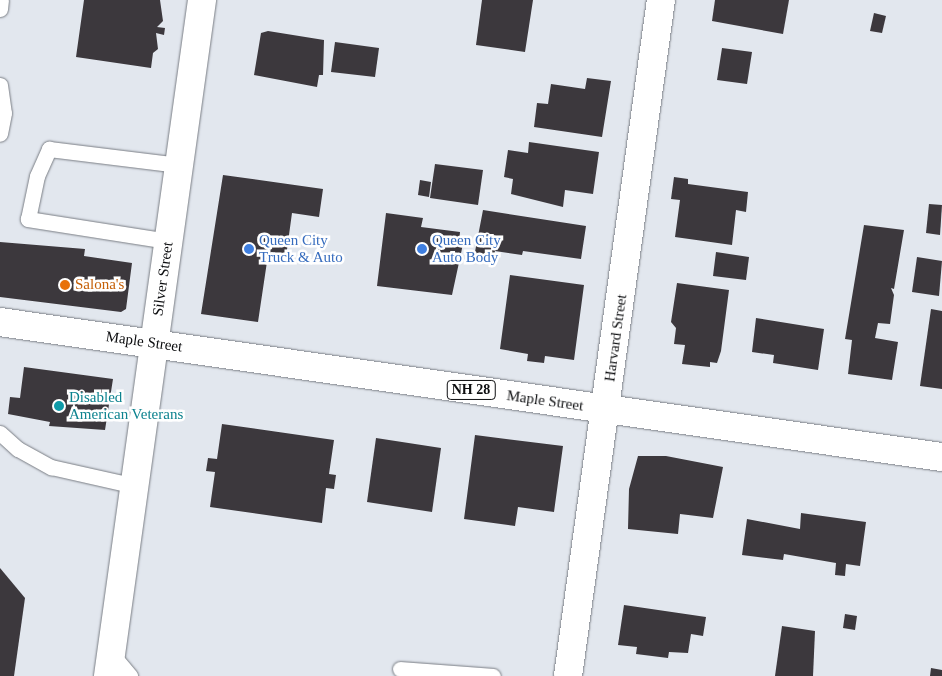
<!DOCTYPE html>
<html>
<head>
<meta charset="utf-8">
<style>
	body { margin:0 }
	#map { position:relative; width:942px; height:676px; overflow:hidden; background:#e2e7ee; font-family:"Times New Roman",serif }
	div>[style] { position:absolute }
	.building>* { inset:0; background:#3c383d }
	.roads { filter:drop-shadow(0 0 1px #797d84) drop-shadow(0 0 1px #797d84) }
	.lane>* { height:15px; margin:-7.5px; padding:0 7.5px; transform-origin:7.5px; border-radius:7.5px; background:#fff }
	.street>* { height:28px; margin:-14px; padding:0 14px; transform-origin:14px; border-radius:14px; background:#fff }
	.primary>* { height:28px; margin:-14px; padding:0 14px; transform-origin:14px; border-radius:14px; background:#fff }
	.dots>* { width:14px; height:14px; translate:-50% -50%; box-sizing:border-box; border:2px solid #fff; border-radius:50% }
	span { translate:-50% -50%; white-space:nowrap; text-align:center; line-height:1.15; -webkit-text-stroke:5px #fff; paint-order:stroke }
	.shield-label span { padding:1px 4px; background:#fff; border:1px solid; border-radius:4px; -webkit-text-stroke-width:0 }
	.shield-label { font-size:14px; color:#0d0e10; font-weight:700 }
	.shop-label { font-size:15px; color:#366cbe }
	.left { translate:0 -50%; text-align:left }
	.street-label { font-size:15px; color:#0d0e10 }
	.food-label { font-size:15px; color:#c56008 }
	.culture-label { font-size:15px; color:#0d838f }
</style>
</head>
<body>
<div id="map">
	<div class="building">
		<i style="clip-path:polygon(84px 0,160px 0,163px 21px,157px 27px,165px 28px,164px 35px,156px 33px,158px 49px,153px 53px,151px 68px,76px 57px)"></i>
		<i style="clip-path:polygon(482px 0,533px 0,525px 52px,476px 45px)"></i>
		<i style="clip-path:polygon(715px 0,789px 0,783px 34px,712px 21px)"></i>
		<i style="clip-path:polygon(874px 13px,886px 16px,882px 33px,870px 31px)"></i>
		<i style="clip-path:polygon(268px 31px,324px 40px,323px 75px,319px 75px,317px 87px,254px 75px,261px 33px)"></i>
		<i style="clip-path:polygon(335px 42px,379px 48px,375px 77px,331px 72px)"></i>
		<i style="clip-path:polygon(722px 48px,752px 52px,747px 84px,717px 80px)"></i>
		<i style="clip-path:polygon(587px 78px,611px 81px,602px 137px,534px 127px,537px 103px,548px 104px,551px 84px,585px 89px)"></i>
		<i style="clip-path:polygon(529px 142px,599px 152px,593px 194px,565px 190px,563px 207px,511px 194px,513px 179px,504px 177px,508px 150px,528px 153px)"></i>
		<i style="clip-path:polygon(435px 164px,483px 170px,478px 205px,430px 198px)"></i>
		<i style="clip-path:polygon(223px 175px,323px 189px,319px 217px,292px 213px,286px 257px,268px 255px,258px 322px,201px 314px)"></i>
		<i style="clip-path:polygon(674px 177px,688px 179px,688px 184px,748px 192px,746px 212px,736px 210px,732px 245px,675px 237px,680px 200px,671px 199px)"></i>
		<i style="clip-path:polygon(420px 180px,431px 182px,429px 197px,418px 195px)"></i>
		<i style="clip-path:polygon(929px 204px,942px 205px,940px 235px,926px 233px)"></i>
		<i style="clip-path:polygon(483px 210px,586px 226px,581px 259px,523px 251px,522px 255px,495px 251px,493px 260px,474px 257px)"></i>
		<i style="clip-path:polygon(386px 213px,423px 218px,421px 227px,460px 232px,459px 243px,463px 244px,452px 295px,377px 286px)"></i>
		<i style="clip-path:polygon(864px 225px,904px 230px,894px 289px,891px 288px,894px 295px,890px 324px,878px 323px,875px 338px,898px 342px,892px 380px,848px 374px,852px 340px,845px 339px)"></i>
		<i style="clip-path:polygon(0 242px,85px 249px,84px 256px,132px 263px,126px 309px,121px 312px,0 297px)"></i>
		<i style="clip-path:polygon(716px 252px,749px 257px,746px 280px,713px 276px)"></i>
		<i style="clip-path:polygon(917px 257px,942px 261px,939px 296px,912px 292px)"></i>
		<i style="clip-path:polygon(510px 275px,584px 285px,574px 360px,545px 356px,544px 363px,527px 361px,528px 354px,500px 349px)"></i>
		<i style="clip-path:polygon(677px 283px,729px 290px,721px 351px,717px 363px,710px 362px,710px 367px,682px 364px,685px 345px,674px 344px,676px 328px,671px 322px)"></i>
		<i style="clip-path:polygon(931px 309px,942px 311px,942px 389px,920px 386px)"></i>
		<i style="clip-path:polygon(756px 318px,824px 329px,818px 370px,773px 363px,774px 355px,752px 352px)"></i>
		<i style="clip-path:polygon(24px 367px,113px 379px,105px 430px,49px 426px,50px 422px,8px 414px,10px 397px,20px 398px)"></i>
		<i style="clip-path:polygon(222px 424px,334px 440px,329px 474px,336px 475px,334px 489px,326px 488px,322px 523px,210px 507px,215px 472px,206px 471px,208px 458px,217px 459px)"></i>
		<i style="clip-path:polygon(475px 435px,563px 446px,554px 512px,518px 507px,515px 526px,464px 519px)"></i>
		<i style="clip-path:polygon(376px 438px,441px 448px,432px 512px,367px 502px)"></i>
		<i style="clip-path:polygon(638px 456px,666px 456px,723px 467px,713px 518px,680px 514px,678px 534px,628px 529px,629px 489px)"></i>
		<i style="clip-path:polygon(801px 513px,866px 522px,860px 566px,846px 564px,845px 576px,835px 575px,836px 563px,784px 554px,783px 560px,742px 555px,747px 519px,800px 529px)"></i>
		<i style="clip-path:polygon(0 568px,25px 598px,14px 676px,0 676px)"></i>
		<i style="clip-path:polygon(624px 605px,706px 617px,703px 636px,691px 634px,688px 653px,669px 652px,668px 658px,636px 654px,637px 647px,618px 645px)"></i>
		<i style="clip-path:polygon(845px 614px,857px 616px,855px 630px,843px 628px)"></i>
		<i style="clip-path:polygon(782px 626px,815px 631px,813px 676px,775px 676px)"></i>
		<i style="clip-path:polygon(931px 668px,942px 670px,942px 676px,930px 676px)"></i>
	</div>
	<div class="roads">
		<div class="lane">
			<i style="left:0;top:9px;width:9px;rotate:-84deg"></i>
			<i style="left:0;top:85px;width:28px;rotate:82deg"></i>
			<i style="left:4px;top:113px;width:21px;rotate:101deg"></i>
			<i style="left:168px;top:241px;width:142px;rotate:-171.1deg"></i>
			<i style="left:28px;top:219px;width:44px;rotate:-78.2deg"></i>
			<i style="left:37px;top:176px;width:30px;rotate:-66deg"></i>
			<i style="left:49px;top:149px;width:131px;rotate:7deg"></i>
			<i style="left:0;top:433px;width:24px;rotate:42deg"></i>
			<i style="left:18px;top:449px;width:38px;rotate:29deg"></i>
			<i style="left:51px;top:467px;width:86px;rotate:12.7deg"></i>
			<i style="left:111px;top:653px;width:30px;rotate:50deg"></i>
			<i style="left:400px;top:669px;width:93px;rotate:4.3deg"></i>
		</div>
		<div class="street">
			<i style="left:108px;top:676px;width:683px;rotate:-82.08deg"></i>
			<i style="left:568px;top:676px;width:682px;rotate:-82.17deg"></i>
		</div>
		<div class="primary">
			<i style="left:0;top:322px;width:952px;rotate:8.16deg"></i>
		</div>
	</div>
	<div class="dots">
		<i style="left:249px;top:249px;background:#3f7fe0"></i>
		<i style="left:422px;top:249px;background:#3f7fe0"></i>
		<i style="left:65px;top:285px;background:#e8710a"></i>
		<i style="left:59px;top:406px;background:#0f9aa8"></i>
	</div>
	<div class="shield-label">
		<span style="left:471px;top:390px">NH 28</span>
	</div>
	<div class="shop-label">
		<span class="left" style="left:259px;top:249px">Queen City<br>Truck &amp; Auto</span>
		<span class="left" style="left:432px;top:249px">Queen City<br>Auto Body</span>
	</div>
	<div class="street-label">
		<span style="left:163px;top:279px;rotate:-82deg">Silver Street</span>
		<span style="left:616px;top:338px;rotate:-82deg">Harvard Street</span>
		<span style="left:144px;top:342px;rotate:8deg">Maple Street</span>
		<span style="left:545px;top:401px;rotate:8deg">Maple Street</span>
	</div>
	<div class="food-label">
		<span class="left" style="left:75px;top:285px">Salona's</span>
	</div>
	<div class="culture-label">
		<span class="left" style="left:69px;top:406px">Disabled<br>American Veterans</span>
	</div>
</div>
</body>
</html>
